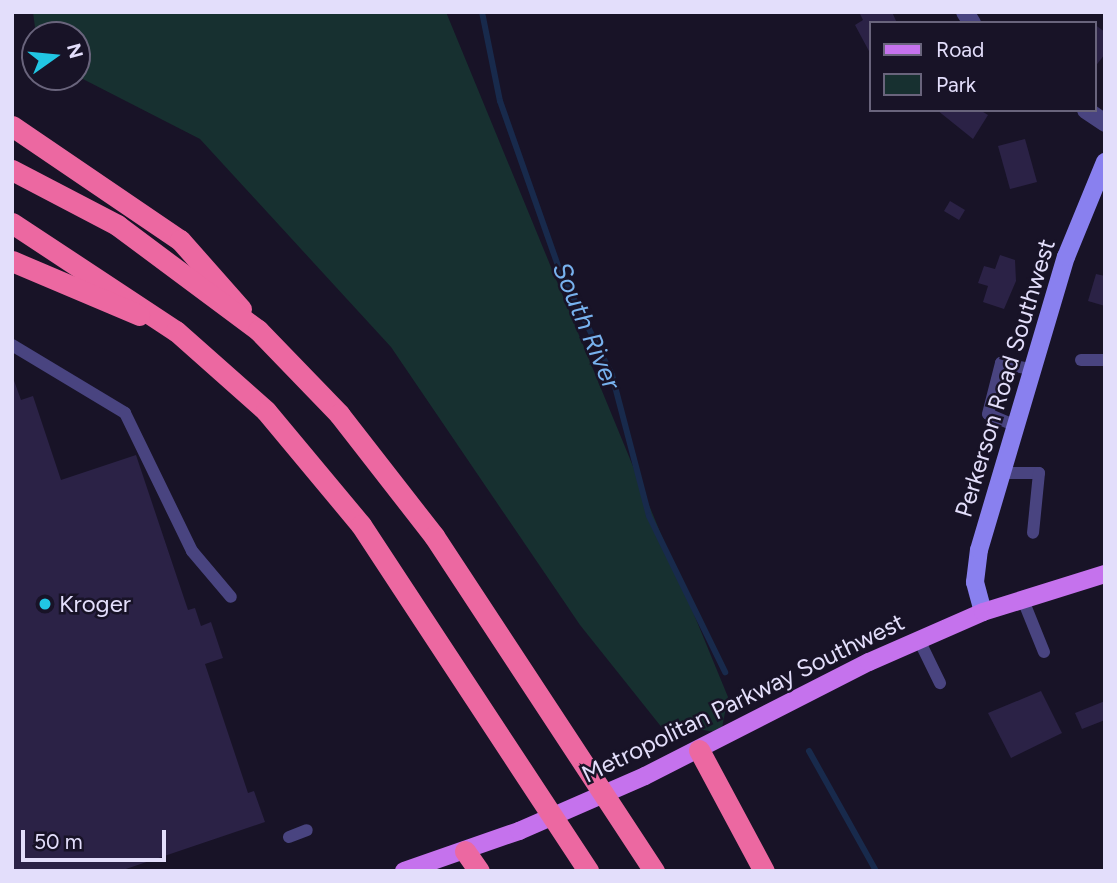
<!DOCTYPE html>
<html>
<head>
<meta charset="utf-8">
<style>
	body { margin:0 }
	#map { position:relative; width:1117px; height:883px; overflow:hidden; background:#181327; font-family:Figtree,sans-serif }
	div>[style] { position:absolute }
	.green>* { inset:0; background:#173030 }
	.stream>* { height:6px; margin:-3px; padding:0 3px; transform-origin:3px; border-radius:3px; background:#182a4c }
	.building>* { inset:0; background:#2b2246 }
	.lane>* { height:12px; margin:-6px; padding:0 6px; transform-origin:6px; border-radius:6px; background:#494480 }
	.street>* { height:18px; margin:-9px; padding:0 9px; transform-origin:9px; border-radius:9px; background:#494480 }
	.secondary>* { height:18px; margin:-9px; padding:0 9px; transform-origin:9px; border-radius:9px; background:#8980ef }
	.primary>* { height:18px; margin:-9px; padding:0 9px; transform-origin:9px; border-radius:9px; background:#c572ed }
	.highway>* { height:21px; margin:-10.5px; padding:0 10.5px; transform-origin:10.5px; border-radius:10.5px; background:#ec68a1 }
	.dots>* { width:19px; height:19px; translate:-50% -50%; box-sizing:border-box; border:4px solid #181327; border-radius:50% }
	span { translate:-50% -50%; white-space:nowrap; text-align:center; line-height:1.15; -webkit-text-stroke:5px #181327; paint-order:stroke }
	.street-label { font-size:24px; color:#e3defb }
	.poi-label { font-size:24px; color:#e3defb }
	.left { translate:0 -50%; text-align:left }
	.water-label { font-size:26px; color:#78b2ee; font-style:italic }
	.frame { position:absolute; inset:0; border:14px solid #e3defb; pointer-events:none }
	.legend { position:absolute; left:869px; top:21px; width:228px; height:91px; box-sizing:border-box; background:#181327; border:2px solid #69647c; margin:0; padding:9px 12px; list-style:none; font-size:21px; color:#e3defb }
	.legend li { display:flex; align-items:center; gap:14px; height:35px }
	.legend b { width:35px; border:2px solid #69647c }
	.north { position:absolute; left:21px; top:21px; width:70px; height:70px; box-sizing:border-box; background:#181327; border:2px solid #69647c; border-radius:50%; rotate:75deg; font-size:19px; font-weight:700; line-height:28px; text-align:center; color:#e3defb }
	.north::after { content:''; display:block; margin:auto; width:24px; height:32px; background:#21c6e3; clip-path:polygon(50% 0,100% 100%,50% 72%,0 100%) }
	.scale { position:absolute; left:21px; top:830px; width:145px; height:32px; box-sizing:border-box; border:4px solid #e3defb; border-top:0; padding-left:9px; font-size:21px; line-height:24px; white-space:nowrap; color:#e3defb; -webkit-text-stroke:5px #181327; paint-order:stroke }
</style>
</head>
<body>
<div id="map">
	<div class="green">
		<i style="clip-path:polygon(33px 12px,446px 12px,728px 697px,721px 733px,675px 725px,663px 729px,580px 625px,391px 347px,200px 139px,77px 76px,77px 35px,36px 35px)"></i>
	</div>
	<div class="stream">
		<i style="left:482px;top:12px;width:91px;rotate:78.6deg"></i>
		<i style="left:500px;top:101px;width:180px;rotate:70.6deg"></i>
		<i style="left:560px;top:271px;width:116px;rotate:63.4deg"></i>
		<i style="left:612px;top:375px;width:146px;rotate:75.3deg"></i>
		<i style="left:649px;top:516px;width:174px;rotate:64deg"></i>
		<i style="left:809px;top:751px;width:137px;rotate:60.8deg"></i>
	</div>
	<div class="building">
		<i style="clip-path:polygon(859px 12px,892px 12px,897px 23px,870px 23px,870px 53px,855px 25px,863px 20px)"></i>
		<i style="clip-path:polygon(1094px 24px,1105px 32px,1105px 54px,1094px 68px)"></i>
		<i style="clip-path:polygon(937px 110px,980px 110px,988px 115px,973px 139px)"></i>
		<i style="clip-path:polygon(1025px 139px,1037px 182px,1010px 189px,998px 146px)"></i>
		<i style="clip-path:polygon(950px 201px,965px 210px,959px 220px,944px 211px)"></i>
		<i style="clip-path:polygon(1000px 255px,1015px 260px,1016px 281px,1004px 309px,983px 302px,988px 286px,978px 283px,984px 266px,995px 269px)"></i>
		<i style="clip-path:polygon(1096px 274px,1105px 276px,1105px 306px,1088px 301px)"></i>
		<i style="clip-path:polygon(12px 375px,21px 400px,33px 396px,61px 480px,136px 455px,188px 610px,195px 608px,201px 626px,211px 622px,223px 658px,205px 664px,248px 793px,254px 791px,265px 822px,120px 871px,12px 871px)"></i>
		<i style="clip-path:polygon(1041px 691px,1062px 733px,1011px 758px,988px 713px)"></i>
		<i style="clip-path:polygon(1105px 701px,1105px 720px,1082px 729px,1075px 713px)"></i>
	</div>
	<div class="lane">
		<i style="left:12px;top:345px;width:132px;rotate:31deg"></i>
		<i style="left:125px;top:413px;width:153px;rotate:64.1deg"></i>
		<i style="left:192px;top:551px;width:60px;rotate:49.7deg"></i>
		<i style="left:1081px;top:360px;width:24px"></i>
		<i style="left:1016px;top:426px;width:30px;rotate:-157deg"></i>
		<i style="left:988px;top:414px;width:53px;rotate:-75.7deg"></i>
		<i style="left:1001px;top:363px;width:33px;rotate:12deg"></i>
		<i style="left:1002px;top:473px;width:37px"></i>
		<i style="left:1039px;top:473px;width:60px;rotate:95.7deg"></i>
		<i style="left:1023px;top:600px;width:56px;rotate:68deg"></i>
		<i style="left:919px;top:640px;width:48px;rotate:64deg"></i>
		<i style="left:289px;top:837px;width:19px;rotate:-21deg"></i>
	</div>
	<div class="street">
		<i style="left:965px;top:12px;width:13px;rotate:58deg"></i>
		<i style="left:1086px;top:110px;width:23px;rotate:34deg"></i>
	</div>
	<div class="secondary">
		<i style="left:983px;top:612px;width:31px;rotate:-105deg"></i>
		<i style="left:975px;top:582px;width:32px;rotate:-83deg"></i>
		<i style="left:979px;top:550px;width:306px;rotate:-73.5deg"></i>
		<i style="left:1066px;top:257px;width:103px;rotate:-67.7deg"></i>
	</div>
	<div class="primary">
		<i style="left:404px;top:871px;width:122px;rotate:-19.2deg"></i>
		<i style="left:519px;top:831px;width:137px;rotate:-23.6deg"></i>
		<i style="left:645px;top:776px;width:251px;rotate:-27deg"></i>
		<i style="left:869px;top:662px;width:124px;rotate:-23.7deg"></i>
		<i style="left:983px;top:612px;width:128px;rotate:-17.3deg"></i>
	</div>
	<div class="highway">
		<i style="left:12px;top:126px;width:203px;rotate:34.2deg"></i>
		<i style="left:180px;top:240px;width:92px;rotate:48.5deg"></i>
		<i style="left:12px;top:170px;width:119px;rotate:27.6deg"></i>
		<i style="left:117px;top:225px;width:176px;rotate:36.7deg"></i>
		<i style="left:258px;top:330px;width:117px;rotate:46deg"></i>
		<i style="left:339px;top:414px;width:155px;rotate:52.1deg"></i>
		<i style="left:434px;top:536px;width:401px;rotate:56.7deg"></i>
		<i style="left:12px;top:223px;width:196px;rotate:33.4deg"></i>
		<i style="left:176px;top:331px;width:120px;rotate:41.6deg"></i>
		<i style="left:266px;top:411px;width:148px;rotate:50.2deg"></i>
		<i style="left:361px;top:525px;width:414px;rotate:56.7deg"></i>
		<i style="left:12px;top:261px;width:138px;rotate:23deg"></i>
		<i style="left:699px;top:750px;width:137px;rotate:61.8deg"></i>
		<i style="left:465px;top:851px;width:24px;rotate:55deg"></i>
	</div>
	<div class="dots">
		<i style="left:45px;top:604px;background:#21c6e3"></i>
	</div>
	<div class="street-label">
		<span style="left:1005px;top:378px;rotate:-73deg">Perkerson Road Southwest</span>
		<span style="left:743px;top:698px;rotate:-26deg">Metropolitan Parkway Southwest</span>
	</div>
	<div class="poi-label">
		<span class="left" style="left:59px;top:604px">Kroger</span>
	</div>
	<div class="water-label">
		<span style="left:586px;top:326px;rotate:67deg">South River</span>
	</div>
	<div class="frame"></div>
	<ul class="legend">
	<li><b style="height:9px;background:#c572ed"></b>Road</li>
	<li><b style="height:19px;background:#173030"></b>Park</li>
	</ul>
	<div class="north">N</div>
	<div class="scale">50 m</div>
</div>
</body>
</html>
